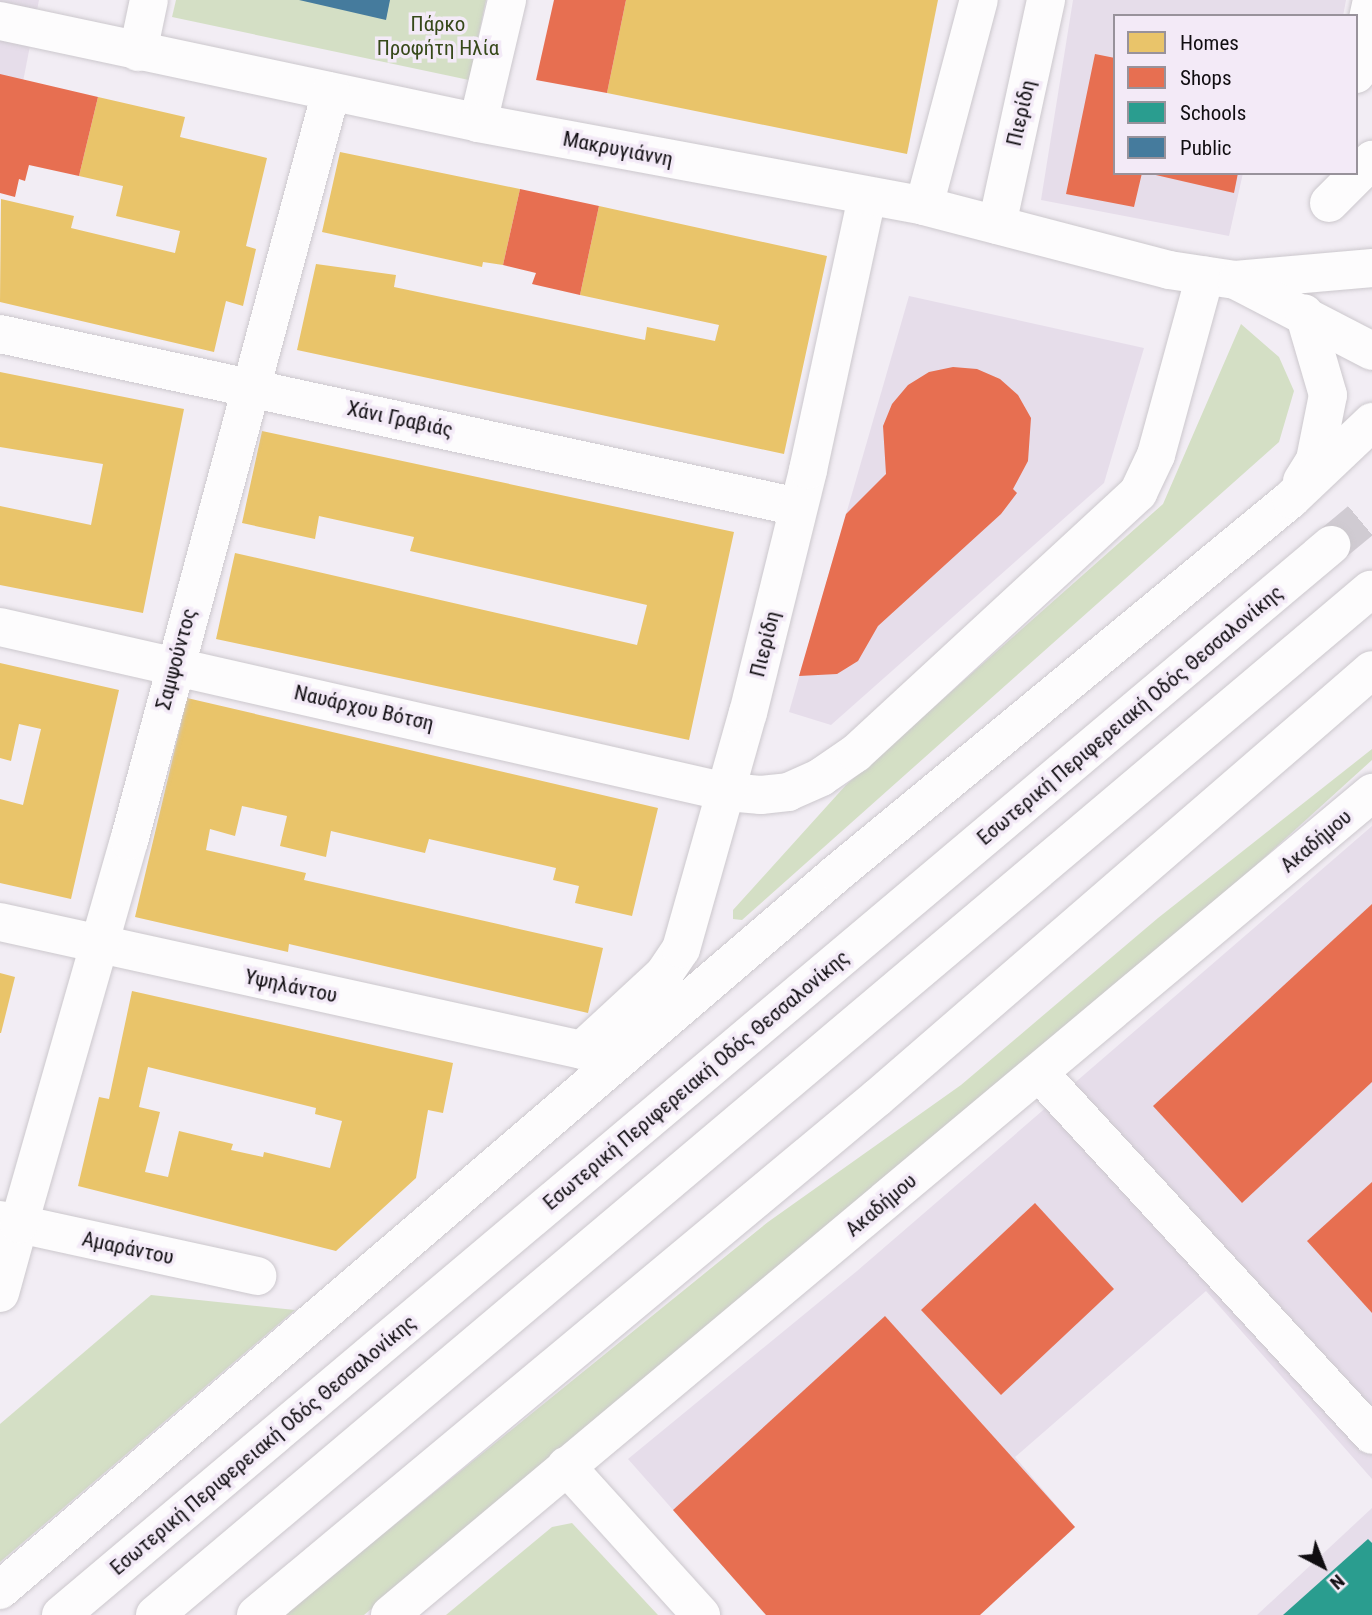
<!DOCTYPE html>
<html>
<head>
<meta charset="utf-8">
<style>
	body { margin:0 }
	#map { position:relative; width:1372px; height:1615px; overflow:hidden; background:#f2edf4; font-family:"Roboto Condensed",sans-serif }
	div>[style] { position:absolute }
	.built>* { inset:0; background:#e6ddea }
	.green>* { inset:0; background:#d4dfc5 }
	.homes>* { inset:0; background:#e9c46a }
	.shops>* { inset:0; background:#e76f51 }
	.schools>* { inset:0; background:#2a9d8f }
	.public>* { inset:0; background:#457b9d }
	.highway-tunnel>* { height:38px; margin-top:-19px; transform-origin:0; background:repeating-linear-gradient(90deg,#d0cbd2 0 38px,transparent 0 57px) }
	.roads { filter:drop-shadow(0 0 2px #ccc8cd) drop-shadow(0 0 2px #ccc8cd) }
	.street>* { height:38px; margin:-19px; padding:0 19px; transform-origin:19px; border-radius:19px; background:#fdfcfd }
	.secondary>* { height:38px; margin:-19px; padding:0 19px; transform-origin:19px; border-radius:19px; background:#fdfcfd }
	.highway>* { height:38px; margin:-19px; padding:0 19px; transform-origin:19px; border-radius:19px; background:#fdfcfd }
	span { translate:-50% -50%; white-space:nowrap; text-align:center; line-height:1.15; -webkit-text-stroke:7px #f3eaf7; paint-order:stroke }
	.park-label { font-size:21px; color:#364819 }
	.street-label { font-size:21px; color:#100d11 }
	.legend { position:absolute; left:1113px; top:14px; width:245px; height:161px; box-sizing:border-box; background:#f3eaf7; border:2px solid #98929b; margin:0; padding:9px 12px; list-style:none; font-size:21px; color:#100d11 }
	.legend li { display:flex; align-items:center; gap:14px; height:35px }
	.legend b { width:35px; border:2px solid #98929b }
	.north { position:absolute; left:1288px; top:1531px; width:70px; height:70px; -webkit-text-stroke:5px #f3eaf7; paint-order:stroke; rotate:138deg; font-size:19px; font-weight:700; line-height:28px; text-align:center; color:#100d11 }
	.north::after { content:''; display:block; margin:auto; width:24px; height:32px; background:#100d11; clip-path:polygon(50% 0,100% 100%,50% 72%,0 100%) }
</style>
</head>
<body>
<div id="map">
	<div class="built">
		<i style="clip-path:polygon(0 0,39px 0,8px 158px,0 156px)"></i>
		<i style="clip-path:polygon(1073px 0,1346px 0,1343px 16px,1115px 16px,1115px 173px,1243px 173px,1229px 236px,1041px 200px)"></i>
		<i style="clip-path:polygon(909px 296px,1144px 348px,1104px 483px,831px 725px,789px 712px)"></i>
		<i style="clip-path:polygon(1372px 826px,1372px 1479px,1206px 1291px,1015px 1457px,1075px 1527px,980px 1615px,766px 1615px,628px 1459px,857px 1271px)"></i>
		<i style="clip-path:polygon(1372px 1508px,1372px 1615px,1257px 1615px)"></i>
	</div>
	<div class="green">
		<i style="clip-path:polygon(176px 0,486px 0,469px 80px,172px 17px)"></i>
		<i style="clip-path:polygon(1241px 324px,1279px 357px,1294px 391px,1279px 442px,742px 920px,733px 919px,733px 910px,846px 785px,1163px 504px)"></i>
		<i style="clip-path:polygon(1372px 749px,1372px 760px,1200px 916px,364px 1615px,283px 1615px,768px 1222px,961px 1085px,1158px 918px)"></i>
		<i style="clip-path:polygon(151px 1295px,295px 1310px,0 1562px,0 1424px)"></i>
		<i style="clip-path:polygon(572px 1523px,658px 1615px,446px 1615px,552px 1527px)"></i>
	</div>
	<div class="homes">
		<i style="clip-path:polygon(626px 0,938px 0,907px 154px,607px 93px)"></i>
		<i style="clip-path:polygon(98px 97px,185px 117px,180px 137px,267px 158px,246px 246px,256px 249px,243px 306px,226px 301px,214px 352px,0 302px,1px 199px,74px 216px,71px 228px,175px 253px,180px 231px,116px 216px,123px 186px,79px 176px)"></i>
		<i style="clip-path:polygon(340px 152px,520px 189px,503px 265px,483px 262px,482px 267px,322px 232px)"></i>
		<i style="clip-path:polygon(599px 206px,827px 256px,784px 454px,297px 350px,316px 264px,396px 275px,394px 287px,645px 340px,647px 327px,715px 341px,719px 325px,580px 295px)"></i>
		<i style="clip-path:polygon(0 372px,184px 409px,143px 613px,0 585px,0 506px,91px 525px,103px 464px,0 447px)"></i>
		<i style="clip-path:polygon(262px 431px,734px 532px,689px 740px,216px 639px,235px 553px,637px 645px,647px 605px,410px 551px,414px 537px,319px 516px,315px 539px,242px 523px)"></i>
		<i style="clip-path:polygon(0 663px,119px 690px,71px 899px,0 883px,0 799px,23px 805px,41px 729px,19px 724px,11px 761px,0 758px)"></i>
		<i style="clip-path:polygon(187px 698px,658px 808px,632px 916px,575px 903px,579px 886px,553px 880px,556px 868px,429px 839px,425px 853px,331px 831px,326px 857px,280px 846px,287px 816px,242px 806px,235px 836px,210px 829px,206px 850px,306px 873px,304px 880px,603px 948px,588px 1013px,289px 944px,288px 952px,135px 917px)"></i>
		<i style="clip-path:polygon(0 973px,15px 977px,1px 1033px,0 1033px)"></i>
		<i style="clip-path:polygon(evenodd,132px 991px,453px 1063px,443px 1113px,428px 1110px,416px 1178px,336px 1251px,78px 1186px,99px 1097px,109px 1099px,132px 991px,148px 1067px,316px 1108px,315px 1114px,342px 1121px,330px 1168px,264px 1152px,263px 1157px,231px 1150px,233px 1144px,179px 1131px,168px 1177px,145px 1172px,160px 1112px,139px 1107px,148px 1067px)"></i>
	</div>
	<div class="shops">
		<i style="clip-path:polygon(554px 0,626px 0,607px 93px,536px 80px)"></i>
		<i style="clip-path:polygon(1095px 54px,1115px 58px,1115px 173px,1142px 173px,1134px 207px,1066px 194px)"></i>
		<i style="clip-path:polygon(0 74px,98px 97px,79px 176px,29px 165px,25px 181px,19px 179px,15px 197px,0 193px)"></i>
		<i style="clip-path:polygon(1147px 173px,1238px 173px,1234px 193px)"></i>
		<i style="clip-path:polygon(520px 189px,599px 206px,580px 295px,532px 284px,536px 273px,503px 265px)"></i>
		<i style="clip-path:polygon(953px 367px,977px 369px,1000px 379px,1018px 395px,1031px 418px,1028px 461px,1013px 489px,1017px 493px,1001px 514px,878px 626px,858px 661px,837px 674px,799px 676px,846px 514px,886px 474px,883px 426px,892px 404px,908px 385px,929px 372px)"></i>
		<i style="clip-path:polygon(1372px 904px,1372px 1082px,1242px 1203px,1153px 1106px)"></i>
		<i style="clip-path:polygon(1372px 1182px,1372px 1313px,1307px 1241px)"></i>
		<i style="clip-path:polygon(1035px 1203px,1114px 1289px,1001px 1395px,921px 1310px)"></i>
		<i style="clip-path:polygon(885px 1316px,1075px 1527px,980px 1615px,766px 1615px,673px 1510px)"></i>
	</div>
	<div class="schools">
		<i style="clip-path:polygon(1368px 1539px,1372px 1543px,1372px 1615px,1283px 1615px)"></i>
	</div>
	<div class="public">
		<i style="clip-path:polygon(299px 0,390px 0,386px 20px)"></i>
	</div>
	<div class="highway-tunnel">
		<i style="left:1331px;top:545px;width:53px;rotate:-39.7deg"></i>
	</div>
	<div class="roads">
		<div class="street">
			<i style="left:138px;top:52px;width:53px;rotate:-78.1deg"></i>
			<i style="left:1356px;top:74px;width:76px;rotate:-77.8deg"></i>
			<i style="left:478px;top:123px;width:126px;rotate:-76.7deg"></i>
			<i style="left:1329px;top:203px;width:61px;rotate:-45deg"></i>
			<i style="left:0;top:334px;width:817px;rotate:12.23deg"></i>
			<i style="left:0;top:627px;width:745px;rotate:12.79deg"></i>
			<i style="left:727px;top:792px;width:34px;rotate:5deg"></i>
			<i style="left:761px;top:795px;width:27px;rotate:-6deg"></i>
			<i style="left:788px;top:792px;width:36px;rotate:-24deg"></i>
			<i style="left:821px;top:777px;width:42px;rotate:-34.4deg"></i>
			<i style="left:856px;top:753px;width:384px;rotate:-42.7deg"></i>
			<i style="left:1138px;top:493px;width:42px;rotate:-64.7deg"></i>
			<i style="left:1156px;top:455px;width:186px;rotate:-74.7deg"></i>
			<i style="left:0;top:922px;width:596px;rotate:12.4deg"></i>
			<i style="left:582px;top:1050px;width:112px;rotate:-42.8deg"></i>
			<i style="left:664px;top:974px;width:30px;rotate:-56deg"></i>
			<i style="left:681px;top:949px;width:245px;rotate:-74.2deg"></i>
			<i style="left:748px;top:713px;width:250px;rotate:-76.1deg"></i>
			<i style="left:808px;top:470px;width:280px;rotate:-77.8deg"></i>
			<i style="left:1040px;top:1074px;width:490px;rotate:47.4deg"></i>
			<i style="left:0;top:1293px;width:72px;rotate:-74.6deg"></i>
			<i style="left:19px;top:1224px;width:244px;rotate:12.3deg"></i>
			<i style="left:566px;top:1466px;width:201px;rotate:47.8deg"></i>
			<i style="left:390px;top:1615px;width:1281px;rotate:-39.93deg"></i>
		</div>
		<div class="secondary">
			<i style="left:0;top:21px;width:489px;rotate:12deg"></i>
			<i style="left:478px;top:123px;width:454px;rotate:10.5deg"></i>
			<i style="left:924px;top:206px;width:253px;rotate:14.6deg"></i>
			<i style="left:1169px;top:270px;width:67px;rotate:8.6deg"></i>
			<i style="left:1235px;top:280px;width:138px;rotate:-5deg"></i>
			<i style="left:924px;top:206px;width:213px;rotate:-75.1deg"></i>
			<i style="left:997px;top:225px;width:230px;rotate:-77.7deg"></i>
			<i style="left:1237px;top:281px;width:152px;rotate:27.4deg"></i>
			<i style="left:0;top:1220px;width:19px;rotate:12deg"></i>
			<i style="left:19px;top:1224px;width:398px;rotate:-74deg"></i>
			<i style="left:129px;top:841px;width:776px;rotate:-74.91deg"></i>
		</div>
		<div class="highway">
			<i style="left:1302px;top:481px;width:25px;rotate:-58deg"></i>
			<i style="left:1315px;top:460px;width:66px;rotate:-78.7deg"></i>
			<i style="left:1328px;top:395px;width:85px;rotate:-106.3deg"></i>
			<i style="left:0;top:1590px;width:1102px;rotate:-40.58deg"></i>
			<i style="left:837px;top:873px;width:588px;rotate:-39.48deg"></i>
			<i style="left:1291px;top:499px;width:112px;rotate:-43.5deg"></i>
			<i style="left:61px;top:1615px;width:1661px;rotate:-40.11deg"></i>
			<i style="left:155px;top:1615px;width:1590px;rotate:-40.15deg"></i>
			<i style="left:256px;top:1615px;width:808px;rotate:-39.78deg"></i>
			<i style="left:877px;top:1098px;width:654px;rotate:-40.85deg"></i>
		</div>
	</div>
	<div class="park-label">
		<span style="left:438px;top:36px">Πάρκο<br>Προφήτη Ηλία</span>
	</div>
	<div class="street-label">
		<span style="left:1021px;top:113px;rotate:-77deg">Πιερίδη</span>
		<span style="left:618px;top:149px;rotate:11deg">Μακρυγιάννη</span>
		<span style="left:400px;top:419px;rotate:12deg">Χάνι Γραβιάς</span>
		<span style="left:765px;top:644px;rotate:-76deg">Πιερίδη</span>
		<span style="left:176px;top:659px;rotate:-75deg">Σαμψούντος</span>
		<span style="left:364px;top:708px;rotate:13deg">Ναυάρχου Βότση</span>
		<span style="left:1130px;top:715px;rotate:-40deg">Εσωτερική Περιφερειακή Οδός Θεσσαλονίκης</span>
		<span style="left:1316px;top:841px;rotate:-40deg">Ακαδήμου</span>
		<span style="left:291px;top:986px;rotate:12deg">Υψηλάντου</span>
		<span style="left:696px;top:1080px;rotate:-40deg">Εσωτερική Περιφερειακή Οδός Θεσσαλονίκης</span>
		<span style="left:881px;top:1205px;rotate:-40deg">Ακαδήμου</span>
		<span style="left:128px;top:1248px;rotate:12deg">Αμαράντου</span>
		<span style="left:263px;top:1445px;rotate:-40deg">Εσωτερική Περιφερειακή Οδός Θεσσαλονίκης</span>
	</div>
	<ul class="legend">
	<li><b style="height:19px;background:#e9c46a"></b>Homes</li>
	<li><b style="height:19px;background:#e76f51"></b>Shops</li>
	<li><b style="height:19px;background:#2a9d8f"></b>Schools</li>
	<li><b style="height:19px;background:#457b9d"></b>Public</li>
	</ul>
	<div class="north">N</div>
</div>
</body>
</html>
